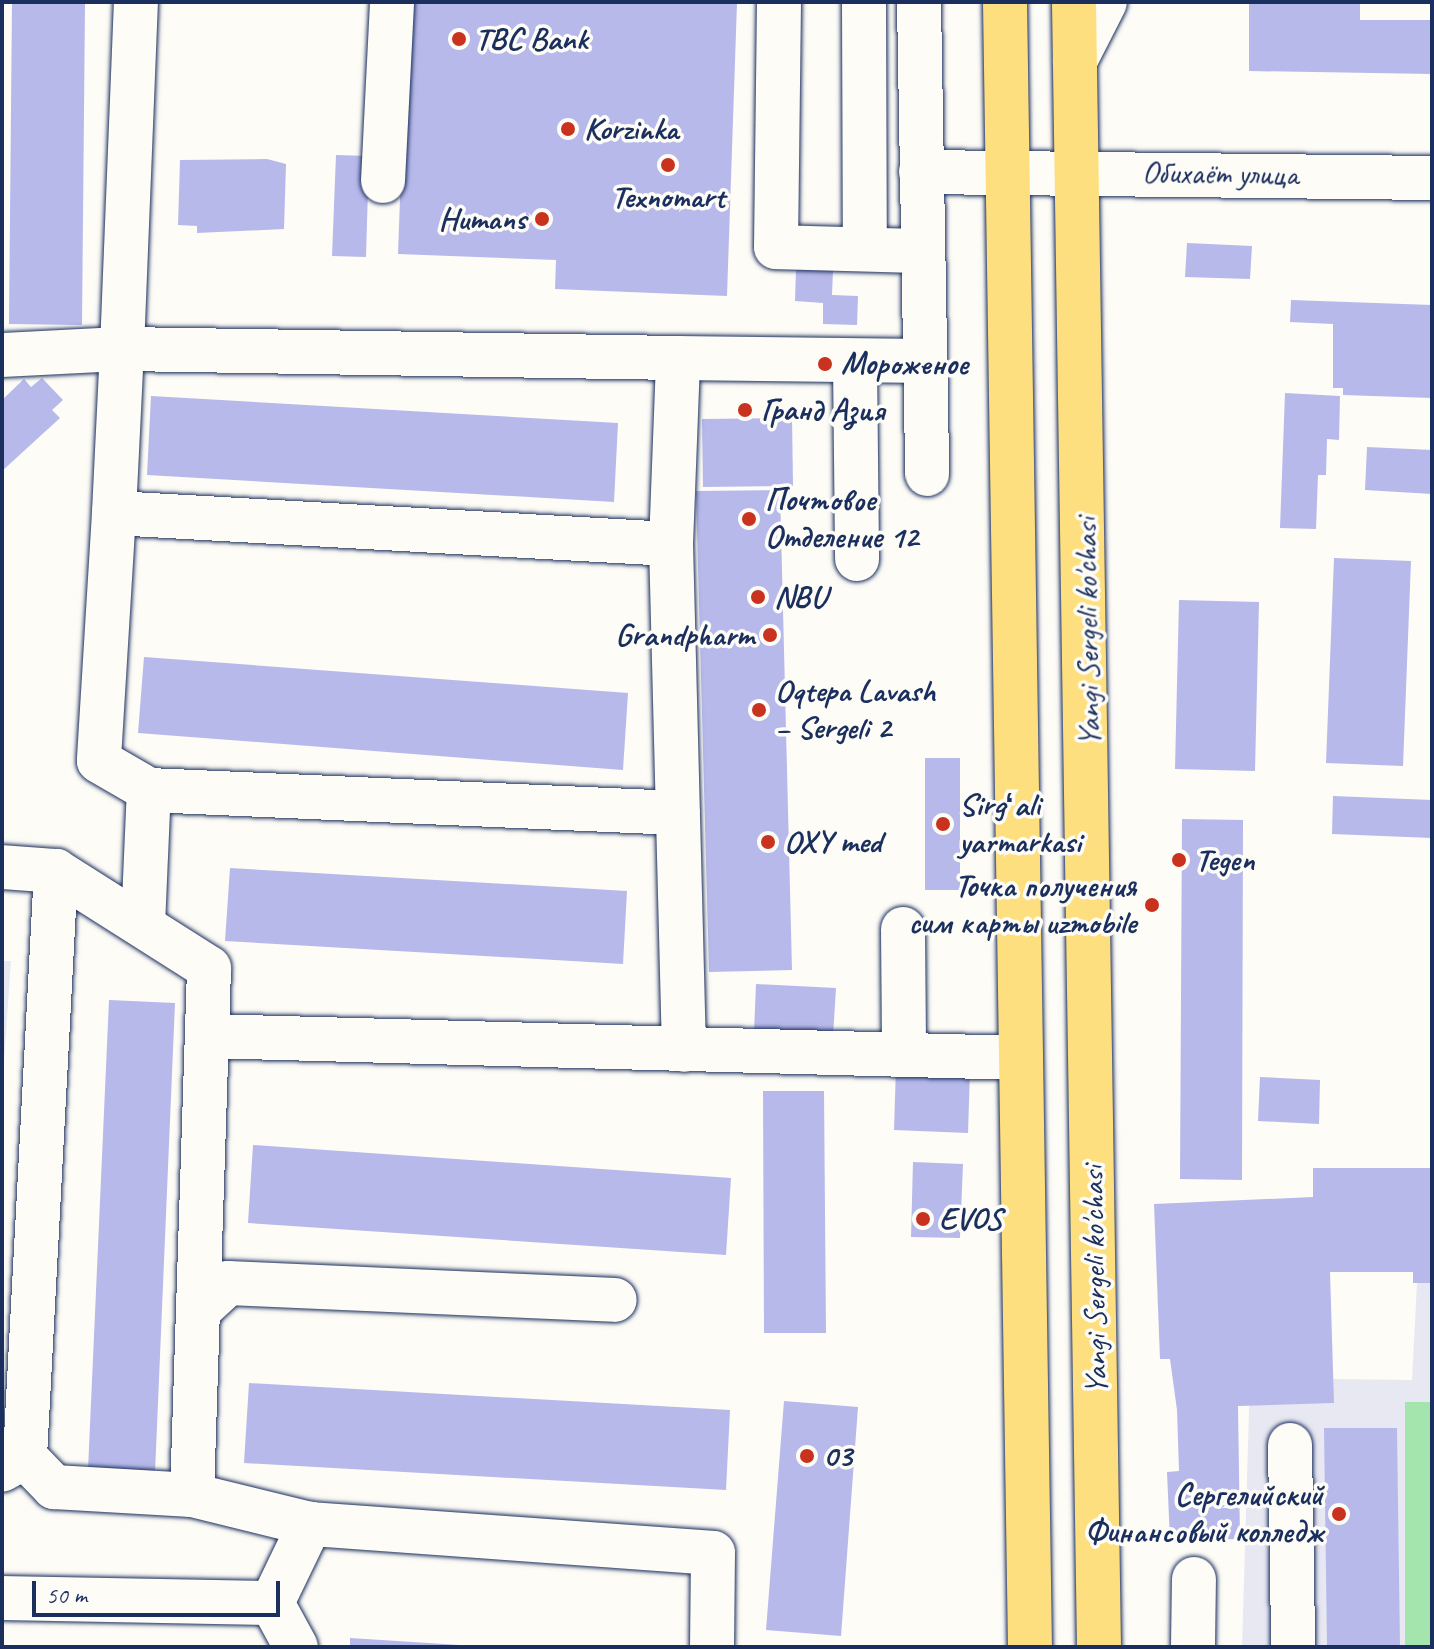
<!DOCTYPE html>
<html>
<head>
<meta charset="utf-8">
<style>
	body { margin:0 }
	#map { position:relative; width:1434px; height:1649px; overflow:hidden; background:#fdfcf7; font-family:Caveat,sans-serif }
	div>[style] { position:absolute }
	.built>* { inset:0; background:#e8e8f3 }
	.green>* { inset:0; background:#a4e4ad }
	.building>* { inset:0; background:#b7b9ea }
	.roads { filter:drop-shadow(0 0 2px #1b2f5e) drop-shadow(0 0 2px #1b2f5e) }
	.minor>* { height:44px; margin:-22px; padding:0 22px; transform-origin:22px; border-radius:22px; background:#fdfcf7 }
	.major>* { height:44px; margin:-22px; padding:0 22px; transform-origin:22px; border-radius:22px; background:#fedf80 }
	.dots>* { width:22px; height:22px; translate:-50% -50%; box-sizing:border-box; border:4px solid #fdfcf7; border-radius:50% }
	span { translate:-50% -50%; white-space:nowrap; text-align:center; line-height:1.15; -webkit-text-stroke:7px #fdfcf7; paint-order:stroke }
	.poi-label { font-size:32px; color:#1b2f5e; font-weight:700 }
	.left { translate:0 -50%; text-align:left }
	.right { translate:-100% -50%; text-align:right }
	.street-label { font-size:32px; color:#1b2f5e }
	.frame { position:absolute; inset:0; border:4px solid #1b2f5e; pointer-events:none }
	.scale { position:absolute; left:32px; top:1581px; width:248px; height:36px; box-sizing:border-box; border:4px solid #1b2f5e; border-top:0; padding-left:10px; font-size:24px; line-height:28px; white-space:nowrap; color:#1b2f5e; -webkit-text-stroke:6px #fdfcf7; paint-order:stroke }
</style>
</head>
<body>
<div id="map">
	<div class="built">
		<i style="clip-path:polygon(2px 961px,11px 961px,2px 1089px)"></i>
		<i style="clip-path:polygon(1418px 1264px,1432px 1265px,1432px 1647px,1242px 1647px,1250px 1378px,1412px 1380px)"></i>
	</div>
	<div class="green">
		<i style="clip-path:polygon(1405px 1402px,1432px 1402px,1432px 1647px,1405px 1647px)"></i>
	</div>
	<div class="building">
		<i style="clip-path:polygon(12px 2px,85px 3px,82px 325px,9px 324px)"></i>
		<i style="clip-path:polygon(407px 2px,737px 3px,727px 296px,555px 289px,556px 260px,398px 254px)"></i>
		<i style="clip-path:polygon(1249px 2px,1360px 2px,1360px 20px,1432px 20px,1432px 74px,1249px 71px)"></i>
		<i style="clip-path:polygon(336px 155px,369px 156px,366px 257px,332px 256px)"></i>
		<i style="clip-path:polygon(267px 159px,286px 164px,284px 229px,197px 233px,197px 226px,178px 225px,180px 160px)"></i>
		<i style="clip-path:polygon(1187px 243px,1252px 246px,1250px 279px,1185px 277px)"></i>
		<i style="clip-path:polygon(796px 269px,833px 270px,832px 295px,858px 296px,857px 325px,823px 324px,823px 303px,795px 301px)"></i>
		<i style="clip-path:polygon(1291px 300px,1432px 305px,1432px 398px,1343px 395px,1343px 388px,1333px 388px,1333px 324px,1290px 322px)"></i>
		<i style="clip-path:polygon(42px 378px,63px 400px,52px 410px,60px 418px,2px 471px,2px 400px,24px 379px,31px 387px)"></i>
		<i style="clip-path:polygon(1285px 393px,1340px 396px,1339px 440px,1327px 439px,1326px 475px,1318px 475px,1316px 529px,1280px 528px)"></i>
		<i style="clip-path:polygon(151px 396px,618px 423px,614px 502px,147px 475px)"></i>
		<i style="clip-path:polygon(792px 418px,793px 486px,703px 487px,702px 419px)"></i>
		<i style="clip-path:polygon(1367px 447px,1432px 450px,1432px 494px,1365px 490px)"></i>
		<i style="clip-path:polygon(780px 490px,792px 970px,709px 972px,696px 491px)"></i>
		<i style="clip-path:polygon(1334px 558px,1411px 561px,1403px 766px,1326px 763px)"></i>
		<i style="clip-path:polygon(1179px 600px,1259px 602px,1255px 771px,1175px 769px)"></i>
		<i style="clip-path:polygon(144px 657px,628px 693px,623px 770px,138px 733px)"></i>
		<i style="clip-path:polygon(925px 758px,960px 758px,960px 890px,925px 890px)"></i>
		<i style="clip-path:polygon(1333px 796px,1432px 800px,1432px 838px,1332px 834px)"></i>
		<i style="clip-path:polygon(1182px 819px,1243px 820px,1242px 1180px,1180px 1179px)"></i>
		<i style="clip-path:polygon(230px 868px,627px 891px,623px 964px,225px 941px)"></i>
		<i style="clip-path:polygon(756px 984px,836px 988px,833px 1036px,754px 1032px)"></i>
		<i style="clip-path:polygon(109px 1000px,175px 1003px,155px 1473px,88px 1470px)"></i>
		<i style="clip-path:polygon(896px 1067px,970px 1069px,968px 1133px,894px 1130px)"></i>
		<i style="clip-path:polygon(1260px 1077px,1320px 1080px,1319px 1124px,1258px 1121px)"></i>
		<i style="clip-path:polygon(763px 1091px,824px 1091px,826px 1333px,764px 1333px)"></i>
		<i style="clip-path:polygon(253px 1145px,731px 1178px,726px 1255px,248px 1223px)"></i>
		<i style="clip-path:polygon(913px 1162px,963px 1164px,960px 1238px,911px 1237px)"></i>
		<i style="clip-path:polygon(1313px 1168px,1432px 1168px,1432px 1283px,1413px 1283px,1413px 1272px,1330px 1272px,1334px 1403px,1238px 1406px,1240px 1539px,1170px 1541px,1167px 1472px,1179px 1471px,1177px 1410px,1170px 1359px,1160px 1359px,1154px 1204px,1313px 1197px)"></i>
		<i style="clip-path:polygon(249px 1383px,730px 1410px,726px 1490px,244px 1463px)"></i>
		<i style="clip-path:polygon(784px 1401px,858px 1407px,841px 1636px,766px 1630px)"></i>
		<i style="clip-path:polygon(1324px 1428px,1397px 1428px,1400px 1647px,1327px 1647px)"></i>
		<i style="clip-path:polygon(350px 1638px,460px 1645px,460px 1647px,350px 1647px)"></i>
	</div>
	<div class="roads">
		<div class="minor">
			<i style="left:779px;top:2px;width:245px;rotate:90.7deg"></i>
			<i style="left:776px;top:247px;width:147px;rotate:1.6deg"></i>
			<i style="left:864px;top:2px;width:247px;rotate:89.8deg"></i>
			<i style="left:919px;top:2px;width:472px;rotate:89deg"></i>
			<i style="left:1075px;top:61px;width:66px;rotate:-63deg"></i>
			<i style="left:921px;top:172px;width:511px;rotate:0.67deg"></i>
			<i style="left:383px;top:181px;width:179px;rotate:-87.1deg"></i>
			<i style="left:2px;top:355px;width:120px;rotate:-2.9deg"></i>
			<i style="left:122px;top:349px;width:347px;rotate:-87.7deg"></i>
			<i style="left:678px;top:358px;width:556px;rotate:-179.07deg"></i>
			<i style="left:122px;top:349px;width:164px;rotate:92.8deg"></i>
			<i style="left:114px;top:513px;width:558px;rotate:3.19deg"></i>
			<i style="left:671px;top:544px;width:506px;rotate:88.53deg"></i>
			<i style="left:855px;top:361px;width:198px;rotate:89.4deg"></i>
			<i style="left:114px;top:513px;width:248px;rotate:93.5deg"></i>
			<i style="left:99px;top:761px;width:58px;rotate:30.1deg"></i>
			<i style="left:671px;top:544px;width:186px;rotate:-87.8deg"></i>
			<i style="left:678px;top:358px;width:247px;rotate:0.7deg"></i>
			<i style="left:2px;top:867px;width:54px;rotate:4.2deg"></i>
			<i style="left:56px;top:871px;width:587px;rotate:93.03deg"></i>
			<i style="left:25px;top:1457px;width:26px;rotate:151deg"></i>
			<i style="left:143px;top:925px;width:135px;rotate:-87.5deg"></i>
			<i style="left:149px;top:790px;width:529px;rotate:2.49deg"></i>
			<i style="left:903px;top:929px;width:125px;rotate:89.5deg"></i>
			<i style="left:207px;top:1036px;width:814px;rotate:1.55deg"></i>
			<i style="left:198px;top:1311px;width:41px;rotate:-43deg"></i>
			<i style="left:228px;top:1283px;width:387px;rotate:2.5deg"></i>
			<i style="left:1290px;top:1445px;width:202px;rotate:89.1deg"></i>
			<i style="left:25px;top:1457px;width:42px;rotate:46deg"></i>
			<i style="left:54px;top:1487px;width:138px;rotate:3.3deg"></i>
			<i style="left:192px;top:1495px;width:527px;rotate:-88.15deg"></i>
			<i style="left:209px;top:968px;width:181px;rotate:-147.6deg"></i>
			<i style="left:192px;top:1495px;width:122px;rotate:13.8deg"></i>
			<i style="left:2px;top:1598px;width:270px;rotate:1.1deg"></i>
			<i style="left:272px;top:1603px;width:88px;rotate:-64.3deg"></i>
			<i style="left:310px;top:1524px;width:404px;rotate:4.1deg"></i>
			<i style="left:713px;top:1553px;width:94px;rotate:90.6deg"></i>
			<i style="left:272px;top:1603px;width:50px;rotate:61.4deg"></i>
			<i style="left:1193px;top:1647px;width:68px;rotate:-89.2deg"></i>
		</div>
		<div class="major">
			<i style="left:1005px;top:2px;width:1645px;rotate:89.13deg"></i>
			<i style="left:1074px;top:2px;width:1645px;rotate:89.13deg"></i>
		</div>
	</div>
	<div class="dots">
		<i style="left:459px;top:39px;background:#c8321e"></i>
		<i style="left:568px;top:129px;background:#c8321e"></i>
		<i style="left:668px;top:165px;background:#c8321e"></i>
		<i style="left:542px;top:219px;background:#c8321e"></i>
		<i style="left:825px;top:364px;background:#c8321e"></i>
		<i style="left:745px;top:410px;background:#c8321e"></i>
		<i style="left:749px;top:519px;background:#c8321e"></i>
		<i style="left:758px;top:597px;background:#c8321e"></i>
		<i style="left:770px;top:635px;background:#c8321e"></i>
		<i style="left:759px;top:710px;background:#c8321e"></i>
		<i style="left:943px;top:824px;background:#c8321e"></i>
		<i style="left:768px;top:842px;background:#c8321e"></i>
		<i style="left:1179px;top:860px;background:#c8321e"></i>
		<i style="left:1152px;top:905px;background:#c8321e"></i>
		<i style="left:923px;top:1219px;background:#c8321e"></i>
		<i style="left:807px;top:1456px;background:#c8321e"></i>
		<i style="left:1339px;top:1514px;background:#c8321e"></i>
	</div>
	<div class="poi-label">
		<span class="left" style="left:475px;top:39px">TBC Bank</span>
		<span class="left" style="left:584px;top:129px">Korzinka</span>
		<span style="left:668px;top:197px">Texnomart</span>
		<span class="right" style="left:526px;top:219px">Humans</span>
		<span class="left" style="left:841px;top:364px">Мороженое</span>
		<span class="left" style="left:761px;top:410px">Гранд Азия</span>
		<span class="left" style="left:765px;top:519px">Почтовое<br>Отделение 12</span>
		<span class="left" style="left:774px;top:597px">NBU</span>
		<span class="right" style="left:754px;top:635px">Grandpharm</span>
		<span class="left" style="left:775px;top:710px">Oqtepa Lavash<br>– Sergeli 2</span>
		<span class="left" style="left:959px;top:824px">Sirgʻali<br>yarmarkasi</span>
		<span class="left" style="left:784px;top:842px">OXY med</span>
		<span class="left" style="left:1195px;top:860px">Tegen</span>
		<span class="right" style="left:1136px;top:905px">Точка получения<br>сим карты uzmobile</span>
		<span class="left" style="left:939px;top:1219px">EVOS</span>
		<span class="left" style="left:823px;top:1456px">03</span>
		<span class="right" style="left:1323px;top:1514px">Сергелийский<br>Финансовый колледж</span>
	</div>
	<div class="street-label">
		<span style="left:1220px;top:174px;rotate:1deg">Обихаёт улица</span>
		<span style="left:1088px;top:632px;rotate:-91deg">Yangi Sergeli ko'chasi</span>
		<span style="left:1095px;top:1280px;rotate:-91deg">Yangi Sergeli ko'chasi</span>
	</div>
	<div class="frame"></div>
	<div class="scale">50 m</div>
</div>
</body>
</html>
